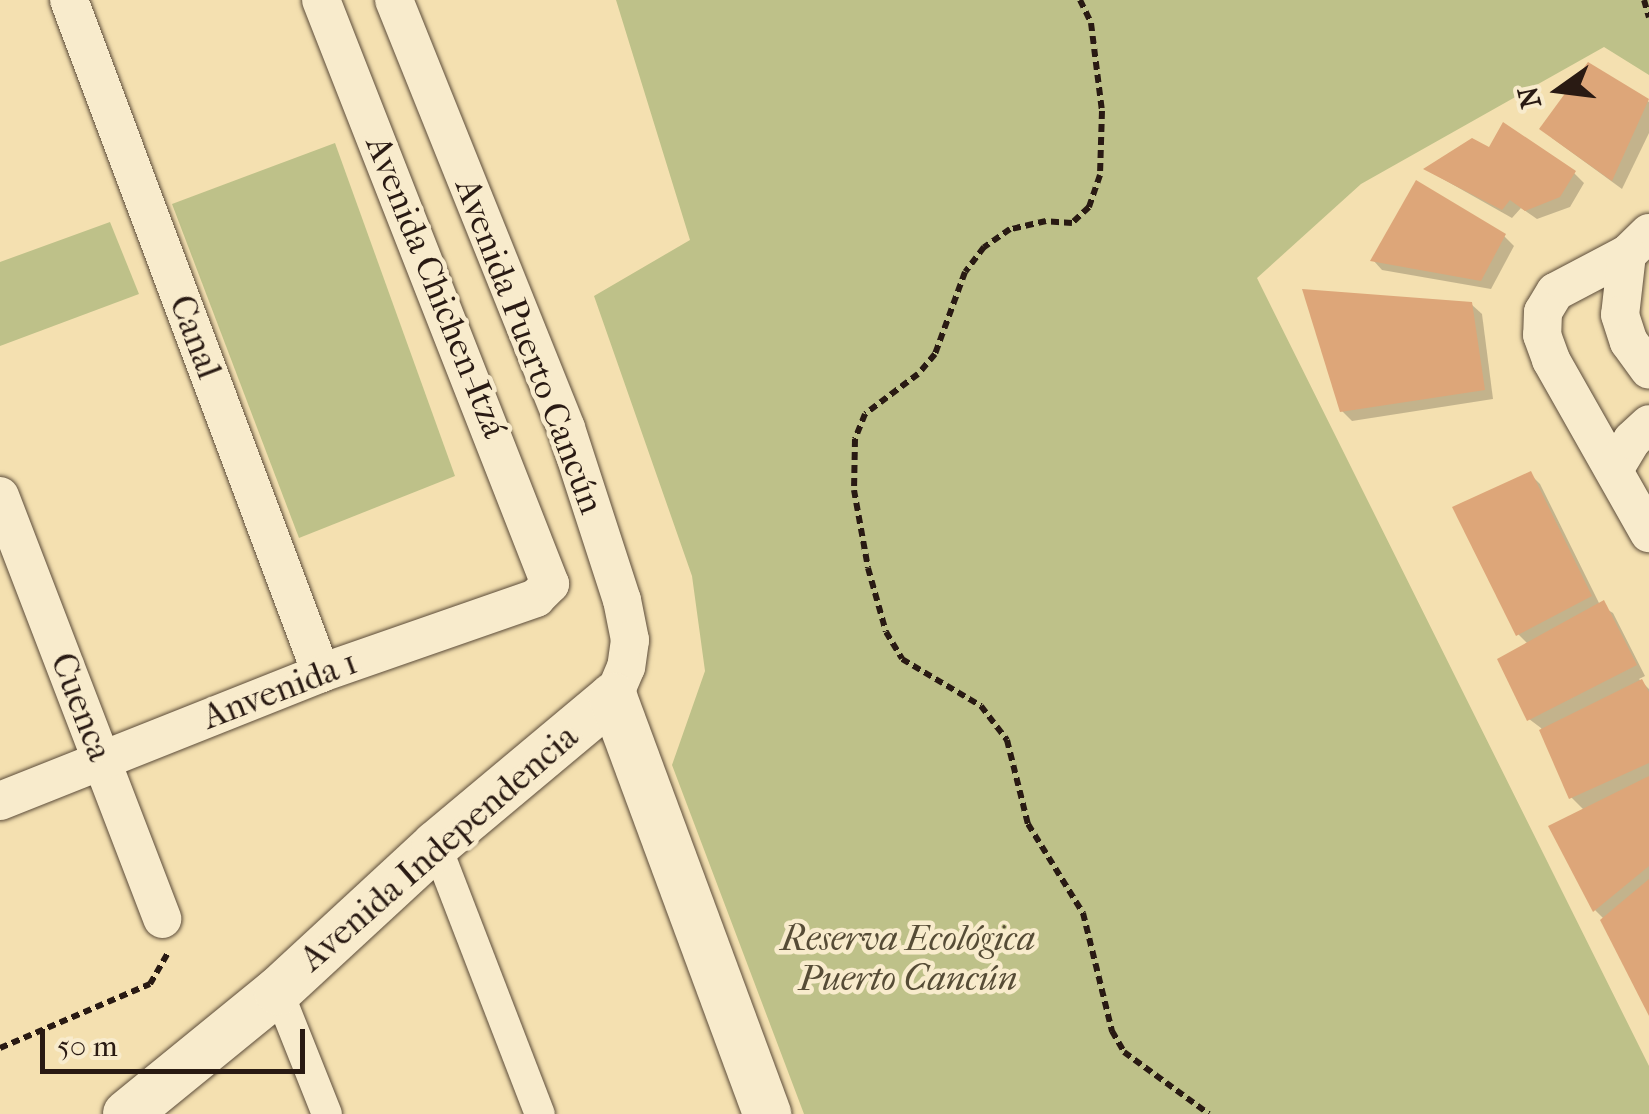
<!DOCTYPE html>
<html>
<head>
<meta charset="utf-8">
<style>
	body { margin:0 }
	#map { position:relative; width:1649px; height:1114px; overflow:hidden; background:#f4e0b0; font-family:"IM FELL French Canon",serif }
	div>[style] { position:absolute }
	.green>* { inset:0; background:#bec189 }
	.shadow>* { inset:0; background:#0003 }
	.building>* { inset:0; background:#dda679 }
	.path>* { height:6px; margin-top:-3px; transform-origin:0; background:repeating-linear-gradient(90deg,#291a13 0 8px,transparent 0 13px) }
	.roads { filter:drop-shadow(0 0 2px #5c4c3a) drop-shadow(0 0 2px #5c4c3a) }
	.pedestrian>* { height:30px; margin:-15px; padding:0 15px; transform-origin:15px; border-radius:15px; background:#f8ebcc }
	.minor>* { height:38px; margin:-19px; padding:0 19px; transform-origin:19px; border-radius:19px; background:#f8ebcc }
	.tertiary>* { height:48px; margin:-24px; padding:0 24px; transform-origin:24px; border-radius:24px; background:#f8ebcc }
	span { translate:-50% -50%; white-space:nowrap; text-align:center; line-height:1.15; -webkit-text-stroke:9px #f8ebcc; paint-order:stroke }
	.street-label { font-size:35px; color:#291a13 }
	.park-label { font-size:35px; color:#564c36; font-style:italic }
	.north { position:absolute; left:1509px; top:40px; width:100px; height:100px; -webkit-text-stroke:8px #f8ebcc; paint-order:stroke; rotate:256deg; font-size:28px; font-weight:700; line-height:40px; text-align:center; color:#291a13 }
	.north::after { content:''; display:block; margin:auto; width:35px; height:45px; background:#291a13; clip-path:polygon(50% 0,100% 100%,50% 72%,0 100%) }
	.scale { position:absolute; left:40px; top:1029px; width:265px; height:45px; box-sizing:border-box; border:5px solid #291a13; border-top:0; padding-left:12px; font-size:30px; line-height:35px; white-space:nowrap; color:#291a13; -webkit-text-stroke:8px #f8ebcc; paint-order:stroke }
</style>
</head>
<body>
<div id="map">
	<div class="green">
		<i style="clip-path:polygon(616px 0,1649px 0,1649px 75px,1604px 47px,1361px 184px,1257px 278px,1649px 1066px,1649px 1114px,804px 1114px,672px 765px,705px 671px,692px 576px,594px 296px,690px 240px)"></i>
		<i style="clip-path:polygon(335px 143px,455px 476px,299px 538px,172px 204px)"></i>
		<i style="clip-path:polygon(110px 222px,139px 294px,0 346px,0 262px)"></i>
	</div>
	<div class="shadow">
		<i style="clip-path:polygon(1589px 65px,1649px 102px,1649px 133px,1622px 189px,1552px 138px)"></i>
		<i style="clip-path:polygon(1490px 151px,1574px 173px,1584px 183px,1570px 207px,1537px 219px,1521px 208px,1512px 218px,1427px 170px)"></i>
		<i style="clip-path:polygon(1504px 236px,1514px 246px,1491px 289px,1382px 270px,1373px 260px)"></i>
		<i style="clip-path:polygon(1471px 304px,1482px 314px,1493px 399px,1352px 421px,1342px 411px)"></i>
		<i style="clip-path:polygon(1530px 474px,1540px 484px,1600px 605px,1613px 613px,1645px 676px,1639px 679px,1649px 689px,1649px 1011px,1604px 919px,1595px 910px,1585px 811px,1571px 797px,1541px 728px,1529px 719px,1528px 644px,1518px 634px)"></i>
	</div>
	<div class="building">
		<i style="clip-path:polygon(1588px 62px,1649px 99px,1612px 181px,1539px 129px)"></i>
		<i style="clip-path:polygon(1503px 122px,1576px 171px,1560px 197px,1525px 211px,1510px 200px,1502px 210px,1423px 169px,1472px 138px,1489px 147px)"></i>
		<i style="clip-path:polygon(1416px 180px,1506px 234px,1481px 281px,1370px 261px)"></i>
		<i style="clip-path:polygon(1302px 289px,1472px 302px,1485px 390px,1340px 412px)"></i>
		<i style="clip-path:polygon(1531px 471px,1592px 596px,1516px 636px,1452px 507px)"></i>
		<i style="clip-path:polygon(1604px 600px,1637px 665px,1527px 721px,1497px 659px)"></i>
		<i style="clip-path:polygon(1642px 679px,1649px 692px,1649px 763px,1569px 799px,1539px 730px)"></i>
		<i style="clip-path:polygon(1649px 776px,1649px 866px,1593px 912px,1548px 826px)"></i>
		<i style="clip-path:polygon(1649px 879px,1649px 1016px,1600px 920px)"></i>
	</div>
	<div class="path">
		<i style="left:1080px;top:0;width:25px;rotate:64deg"></i>
		<i style="left:1091px;top:23px;width:89px;rotate:82.9deg"></i>
		<i style="left:1102px;top:111px;width:64px;rotate:91.8deg"></i>
		<i style="left:1100px;top:175px;width:34px;rotate:109deg"></i>
		<i style="left:1089px;top:207px;width:23px;rotate:137deg"></i>
		<i style="left:1072px;top:223px;width:26px;rotate:-176deg"></i>
		<i style="left:1046px;top:221px;width:37px;rotate:167deg"></i>
		<i style="left:1010px;top:229px;width:32px;rotate:145deg"></i>
		<i style="left:984px;top:247px;width:31px;rotate:127deg"></i>
		<i style="left:965px;top:272px;width:87px;rotate:110.1deg"></i>
		<i style="left:935px;top:354px;width:26px;rotate:130deg"></i>
		<i style="left:918px;top:374px;width:66px;rotate:143deg"></i>
		<i style="left:865px;top:414px;width:27px;rotate:112deg"></i>
		<i style="left:855px;top:439px;width:51px;rotate:91.1deg"></i>
		<i style="left:854px;top:490px;width:79px;rotate:79.8deg"></i>
		<i style="left:868px;top:568px;width:66px;rotate:74.3deg"></i>
		<i style="left:886px;top:632px;width:31px;rotate:59deg"></i>
		<i style="left:902px;top:659px;width:92px;rotate:30.7deg"></i>
		<i style="left:981px;top:706px;width:43px;rotate:52.6deg"></i>
		<i style="left:1007px;top:740px;width:87px;rotate:76deg"></i>
		<i style="left:1028px;top:824px;width:105px;rotate:58.3deg"></i>
		<i style="left:1083px;top:913px;width:122px;rotate:76.2deg"></i>
		<i style="left:1112px;top:1031px;width:24px;rotate:60deg"></i>
		<i style="left:1124px;top:1052px;width:105px;rotate:36.1deg"></i>
		<i style="left:1644px;top:0;width:18px;rotate:74deg"></i>
		<i style="left:0;top:1048px;width:163px;rotate:-23.1deg"></i>
		<i style="left:150px;top:984px;width:36px;rotate:-60deg"></i>
	</div>
	<div class="roads">
		<div class="pedestrian">
			<i style="left:436px;top:845px;width:288px;rotate:68.9deg"></i>
			<i style="left:278px;top:991px;width:132px;rotate:68.3deg"></i>
		</div>
		<div class="minor">
			<i style="left:69px;top:0;width:719px;rotate:69.47deg"></i>
			<i style="left:394px;top:0;width:461px;rotate:68.1deg"></i>
			<i style="left:566px;top:428px;width:181px;rotate:72deg"></i>
			<i style="left:622px;top:600px;width:41px;rotate:78.7deg"></i>
			<i style="left:630px;top:640px;width:27px;rotate:98deg"></i>
			<i style="left:626px;top:667px;width:33px;rotate:113deg"></i>
			<i style="left:1649px;top:233px;width:30px;rotate:136deg"></i>
			<i style="left:1627px;top:254px;width:81px;rotate:152.2deg"></i>
			<i style="left:1555px;top:292px;width:23px;rotate:121deg"></i>
			<i style="left:1543px;top:312px;width:23px;rotate:92deg"></i>
			<i style="left:1542px;top:335px;width:27px;rotate:70deg"></i>
			<i style="left:1551px;top:360px;width:199px;rotate:60.5deg"></i>
			<i style="left:1627px;top:254px;width:61px;rotate:96.5deg"></i>
			<i style="left:1620px;top:315px;width:28px;rotate:72deg"></i>
			<i style="left:1629px;top:342px;width:34px;rotate:54deg"></i>
			<i style="left:1614px;top:470px;width:35px;rotate:-59deg"></i>
			<i style="left:1632px;top:440px;width:23px;rotate:-43deg"></i>
			<i style="left:0;top:496px;width:453px;rotate:69deg"></i>
			<i style="left:0;top:801px;width:346px;rotate:-21.7deg"></i>
			<i style="left:321px;top:673px;width:228px;rotate:-19.2deg"></i>
			<i style="left:536px;top:598px;width:20px;rotate:-45deg"></i>
			<i style="left:550px;top:584px;width:627px;rotate:-111.41deg"></i>
		</div>
		<div class="tertiary">
			<i style="left:127px;top:1114px;width:195px;rotate:-39.2deg"></i>
			<i style="left:278px;top:991px;width:215px;rotate:-42.7deg"></i>
			<i style="left:436px;top:845px;width:231px;rotate:-39.9deg"></i>
			<i style="left:613px;top:697px;width:445px;rotate:69.7deg"></i>
		</div>
	</div>
	<div class="street-label">
		<span style="left:436px;top:287px;rotate:68deg">Avenida Chichen-Itzá</span>
		<span style="left:195px;top:337px;rotate:69deg">Canal</span>
		<span style="left:529px;top:346px;rotate:69deg">Avenida Puerto Cancún</span>
		<span style="left:280px;top:690px;rotate:-21deg">Anvenida 1</span>
		<span style="left:81px;top:707px;rotate:69deg">Cuenca</span>
		<span style="left:439px;top:848px;rotate:-41deg">Avenida Independencia</span>
	</div>
	<div class="park-label">
		<span style="left:908px;top:959px">Reserva Ecológica<br>Puerto Cancún</span>
	</div>
	<div class="north">N</div>
	<div class="scale">50 m</div>
</div>
</body>
</html>
